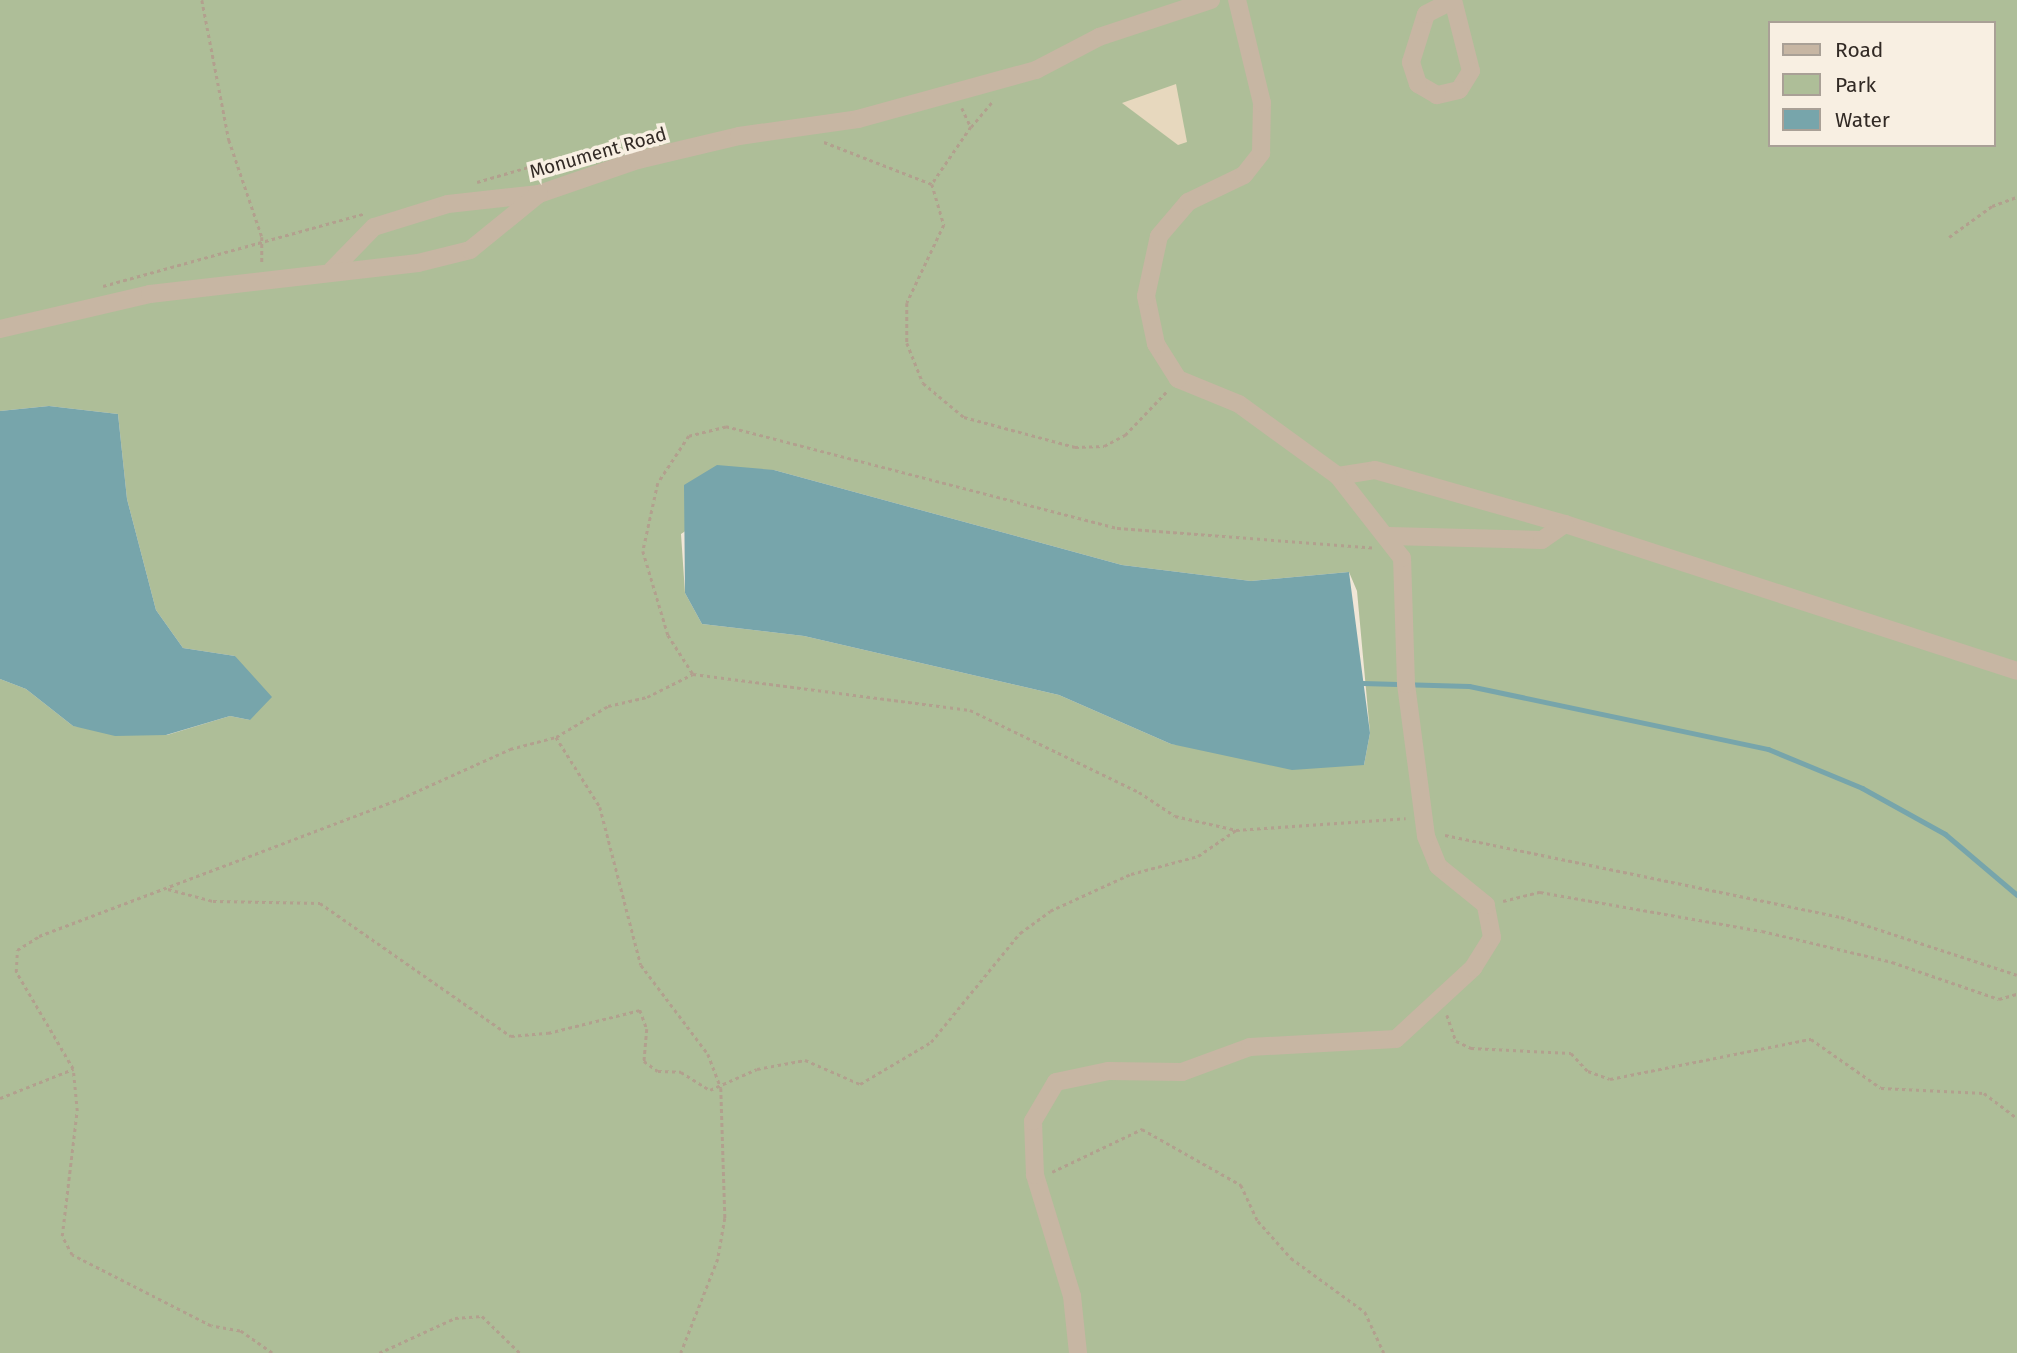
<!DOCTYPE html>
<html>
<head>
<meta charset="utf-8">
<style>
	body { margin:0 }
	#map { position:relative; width:2017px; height:1353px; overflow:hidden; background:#f0e6d7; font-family:"Fira Sans",sans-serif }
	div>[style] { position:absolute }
	.green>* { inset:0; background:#aebe98 }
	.plaza>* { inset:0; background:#e7d8be }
	.water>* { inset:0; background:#77a5ab }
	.stream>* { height:5px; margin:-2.5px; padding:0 2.5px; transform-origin:2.5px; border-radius:2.5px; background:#77a5ab }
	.path>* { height:2.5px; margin-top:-1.25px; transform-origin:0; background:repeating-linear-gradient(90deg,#b2a08e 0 3.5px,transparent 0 7px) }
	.minor>* { height:18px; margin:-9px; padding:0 9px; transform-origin:9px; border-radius:9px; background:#c7b6a3 }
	span { translate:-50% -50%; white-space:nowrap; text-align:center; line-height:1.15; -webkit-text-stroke:7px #f8efe2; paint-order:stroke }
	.street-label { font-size:19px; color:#322a25 }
	.legend { position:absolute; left:1768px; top:21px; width:228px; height:126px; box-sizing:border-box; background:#f8efe2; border:2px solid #a9a096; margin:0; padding:9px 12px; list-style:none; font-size:21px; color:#322a25 }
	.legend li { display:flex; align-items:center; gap:14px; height:35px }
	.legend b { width:35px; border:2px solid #a9a096 }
</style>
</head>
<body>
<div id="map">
	<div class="green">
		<i style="clip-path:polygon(evenodd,0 0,2017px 0,2017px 1353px,0 1353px,0 679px,26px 689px,73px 726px,167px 735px,230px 716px,250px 720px,235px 656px,183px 648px,156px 610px,127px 499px,118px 414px,49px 406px,0 411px,0 0,1770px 23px,1994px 23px,1994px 145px,1770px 145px,1770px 23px,0 0,774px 470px,1122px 565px,1251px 581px,1349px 572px,1357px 591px,1370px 733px,1364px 765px,1171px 744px,1059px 695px,804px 636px,702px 624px,685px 593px,681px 534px,774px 470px)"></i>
	</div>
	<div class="plaza">
		<i style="clip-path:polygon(1176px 84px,1187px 142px,1178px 145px,1122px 103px)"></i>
	</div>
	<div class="water">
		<i style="clip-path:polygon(49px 406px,118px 414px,127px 499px,156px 610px,183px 648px,235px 656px,272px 697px,250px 720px,230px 716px,166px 735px,115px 736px,73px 726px,26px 689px,0 679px,0 411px)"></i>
		<i style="clip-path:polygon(717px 465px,774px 470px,1122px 565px,1251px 581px,1349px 572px,1370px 733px,1364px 765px,1292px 770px,1171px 744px,1059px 695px,804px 636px,702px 624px,685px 593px,684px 485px)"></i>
	</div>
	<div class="stream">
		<i style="left:1362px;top:683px;width:107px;rotate:1.6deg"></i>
		<i style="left:1469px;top:686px;width:306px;rotate:11.9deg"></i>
		<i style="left:1768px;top:749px;width:102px;rotate:22.5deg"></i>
		<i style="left:1862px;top:788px;width:95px;rotate:29deg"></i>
		<i style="left:1945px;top:834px;width:94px;rotate:40.3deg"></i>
	</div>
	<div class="path">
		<i style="left:202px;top:0;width:143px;rotate:79.1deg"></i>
		<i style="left:229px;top:140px;width:102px;rotate:71.2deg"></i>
		<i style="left:262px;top:237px;width:27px;rotate:90deg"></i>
		<i style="left:962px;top:108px;width:21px;rotate:65deg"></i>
		<i style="left:971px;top:127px;width:35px;rotate:-50deg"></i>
		<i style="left:971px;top:127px;width:69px;rotate:124.4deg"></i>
		<i style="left:932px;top:184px;width:43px;rotate:73.7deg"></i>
		<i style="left:944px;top:225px;width:86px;rotate:115.4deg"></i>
		<i style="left:907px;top:303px;width:40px;rotate:90deg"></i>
		<i style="left:907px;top:343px;width:43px;rotate:68.2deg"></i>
		<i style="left:923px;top:383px;width:53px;rotate:39.7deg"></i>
		<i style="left:964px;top:417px;width:115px;rotate:15.1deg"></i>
		<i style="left:1075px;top:447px;width:29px;rotate:-2deg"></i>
		<i style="left:1104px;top:446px;width:24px;rotate:-28deg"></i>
		<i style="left:1125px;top:435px;width:62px;rotate:-46.3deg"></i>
		<i style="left:824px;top:142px;width:116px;rotate:21.3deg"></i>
		<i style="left:477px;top:182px;width:175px;rotate:-16.3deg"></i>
		<i style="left:645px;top:133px;width:18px;rotate:9deg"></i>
		<i style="left:1949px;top:237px;width:53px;rotate:-35.8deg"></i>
		<i style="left:1992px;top:206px;width:27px;rotate:-20deg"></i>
		<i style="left:103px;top:286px;width:270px;rotate:-15.5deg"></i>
		<i style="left:1372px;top:548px;width:258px;rotate:-175.6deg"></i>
		<i style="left:1115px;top:528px;width:402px;rotate:-165.4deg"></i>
		<i style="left:726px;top:427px;width:38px;rotate:166deg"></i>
		<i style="left:689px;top:436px;width:56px;rotate:123.4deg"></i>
		<i style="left:658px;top:483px;width:70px;rotate:102.4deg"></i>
		<i style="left:643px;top:551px;width:88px;rotate:73.4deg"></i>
		<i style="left:668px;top:635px;width:46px;rotate:57.3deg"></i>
		<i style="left:693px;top:674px;width:279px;rotate:7.4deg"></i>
		<i style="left:970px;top:710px;width:188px;rotate:25.9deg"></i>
		<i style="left:1139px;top:792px;width:43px;rotate:33.7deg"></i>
		<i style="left:1175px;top:816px;width:63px;rotate:12.9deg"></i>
		<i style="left:1236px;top:830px;width:170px;rotate:-4deg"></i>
		<i style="left:556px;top:737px;width:83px;rotate:57.8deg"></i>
		<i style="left:600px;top:807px;width:163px;rotate:75.5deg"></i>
		<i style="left:641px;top:965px;width:111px;rotate:53deg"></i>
		<i style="left:708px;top:1054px;width:36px;rotate:69deg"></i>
		<i style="left:721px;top:1088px;width:130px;rotate:88.2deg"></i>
		<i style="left:725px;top:1218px;width:42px;rotate:99.7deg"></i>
		<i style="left:718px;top:1259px;width:101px;rotate:111.5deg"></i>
		<i style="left:1445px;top:835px;width:404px;rotate:11.7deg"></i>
		<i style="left:1841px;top:917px;width:185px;rotate:18.2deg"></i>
		<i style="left:168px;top:889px;width:47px;rotate:14.9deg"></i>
		<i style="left:213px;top:901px;width:107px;rotate:1.1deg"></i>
		<i style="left:320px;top:903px;width:233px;rotate:34.9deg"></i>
		<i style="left:511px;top:1036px;width:37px;rotate:-5deg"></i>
		<i style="left:548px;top:1033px;width:95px;rotate:-14deg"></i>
		<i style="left:640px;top:1010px;width:20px;rotate:70deg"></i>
		<i style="left:647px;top:1029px;width:32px;rotate:95deg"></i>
		<i style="left:644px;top:1061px;width:17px;rotate:36deg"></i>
		<i style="left:658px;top:1071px;width:23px;rotate:2deg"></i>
		<i style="left:681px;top:1072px;width:34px;rotate:32deg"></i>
		<i style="left:710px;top:1090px;width:51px;rotate:-24.1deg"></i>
		<i style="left:757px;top:1069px;width:49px;rotate:-10.6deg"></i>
		<i style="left:805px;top:1060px;width:60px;rotate:23.6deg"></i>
		<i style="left:860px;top:1084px;width:82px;rotate:-30.6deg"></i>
		<i style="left:931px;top:1042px;width:141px;rotate:-50.8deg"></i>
		<i style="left:1020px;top:933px;width:37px;rotate:-36deg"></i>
		<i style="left:1050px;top:911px;width:89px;rotate:-24.6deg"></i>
		<i style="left:1131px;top:874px;width:69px;rotate:-15deg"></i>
		<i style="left:1198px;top:856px;width:46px;rotate:-34.4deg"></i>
		<i style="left:1503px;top:901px;width:38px;rotate:-14deg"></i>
		<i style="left:1540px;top:892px;width:225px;rotate:10deg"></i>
		<i style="left:1762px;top:931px;width:134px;rotate:13.4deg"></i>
		<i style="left:1892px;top:962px;width:113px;rotate:19.1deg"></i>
		<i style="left:1999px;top:999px;width:19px;rotate:-16deg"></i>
		<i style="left:1447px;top:1015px;width:28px;rotate:71deg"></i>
		<i style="left:1456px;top:1041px;width:17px;rotate:25deg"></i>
		<i style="left:1471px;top:1048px;width:100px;rotate:2.9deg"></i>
		<i style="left:1571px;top:1053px;width:25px;rotate:47deg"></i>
		<i style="left:1588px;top:1071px;width:23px;rotate:20deg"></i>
		<i style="left:1610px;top:1079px;width:205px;rotate:-11.3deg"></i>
		<i style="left:1811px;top:1039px;width:85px;rotate:35deg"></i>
		<i style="left:1881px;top:1088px;width:103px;rotate:2.8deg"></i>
		<i style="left:1984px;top:1093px;width:41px;rotate:37.1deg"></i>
		<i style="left:0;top:1098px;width:79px;rotate:-21.7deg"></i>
		<i style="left:1052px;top:1172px;width:100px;rotate:-25.5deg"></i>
		<i style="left:1142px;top:1129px;width:114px;rotate:29.5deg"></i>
		<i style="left:1241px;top:1185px;width:40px;rotate:65deg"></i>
		<i style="left:1258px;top:1221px;width:50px;rotate:48.3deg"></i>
		<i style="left:1291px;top:1258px;width:92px;rotate:36.1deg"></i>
		<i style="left:1365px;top:1312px;width:45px;rotate:65.1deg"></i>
		<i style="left:272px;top:1353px;width:39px;rotate:-145deg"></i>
		<i style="left:240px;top:1331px;width:29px;rotate:-170deg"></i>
		<i style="left:211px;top:1326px;width:156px;rotate:-152.9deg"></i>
		<i style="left:72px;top:1255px;width:21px;rotate:-118deg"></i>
		<i style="left:62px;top:1236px;width:126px;rotate:-83.2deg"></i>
		<i style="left:77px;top:1111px;width:42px;rotate:-95.4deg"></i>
		<i style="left:73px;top:1069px;width:113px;rotate:-120.4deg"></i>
		<i style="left:16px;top:972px;width:22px;rotate:-87deg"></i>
		<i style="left:17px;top:950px;width:26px;rotate:-32deg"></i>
		<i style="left:39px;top:936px;width:386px;rotate:-20.8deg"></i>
		<i style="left:400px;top:799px;width:121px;rotate:-24.4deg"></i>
		<i style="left:510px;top:749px;width:48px;rotate:-14.6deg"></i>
		<i style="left:556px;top:737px;width:61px;rotate:-30.8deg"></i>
		<i style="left:608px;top:706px;width:40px;rotate:-13deg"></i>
		<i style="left:647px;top:697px;width:51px;rotate:-26.6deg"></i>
		<i style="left:379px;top:1353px;width:84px;rotate:-24.7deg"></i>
		<i style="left:455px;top:1318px;width:27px;rotate:-4deg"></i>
		<i style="left:482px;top:1316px;width:53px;rotate:44.2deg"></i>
	</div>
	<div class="minor">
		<i style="left:1453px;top:0;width:73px;rotate:75.8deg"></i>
		<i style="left:1471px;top:71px;width:22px;rotate:122deg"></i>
		<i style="left:1459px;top:90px;width:23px;rotate:167deg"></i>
		<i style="left:1437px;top:95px;width:22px;rotate:-150deg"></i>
		<i style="left:1418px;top:84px;width:23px;rotate:-108deg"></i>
		<i style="left:1411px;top:62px;width:50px;rotate:-72.6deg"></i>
		<i style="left:1426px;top:14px;width:30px;rotate:-27deg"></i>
		<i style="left:332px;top:270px;width:60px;rotate:-45.7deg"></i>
		<i style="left:374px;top:227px;width:77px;rotate:-17.3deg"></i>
		<i style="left:448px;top:204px;width:92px;rotate:-6.3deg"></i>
		<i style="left:539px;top:194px;width:105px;rotate:-19deg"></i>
		<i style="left:638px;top:160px;width:104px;rotate:-13.4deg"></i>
		<i style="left:739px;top:136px;width:120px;rotate:-8.1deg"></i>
		<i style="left:858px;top:119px;width:185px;rotate:-15.4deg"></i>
		<i style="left:1036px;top:70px;width:71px;rotate:-27.6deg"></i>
		<i style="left:1099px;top:37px;width:118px;rotate:-18.3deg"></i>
		<i style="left:0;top:329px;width:154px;rotate:-13.1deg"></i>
		<i style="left:150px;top:294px;width:270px;rotate:-6.6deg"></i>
		<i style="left:418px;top:263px;width:54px;rotate:-14deg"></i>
		<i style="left:470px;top:250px;width:89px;rotate:-39.1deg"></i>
		<i style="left:1338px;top:476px;width:37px;rotate:-9deg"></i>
		<i style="left:1375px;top:470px;width:198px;rotate:15.9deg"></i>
		<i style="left:1565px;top:524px;width:475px;rotate:18deg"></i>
		<i style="left:1389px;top:536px;width:153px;rotate:1.5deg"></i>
		<i style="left:1542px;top:540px;width:28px;rotate:-35deg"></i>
		<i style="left:1078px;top:1353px;width:57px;rotate:-96deg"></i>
		<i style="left:1072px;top:1296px;width:127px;rotate:-107deg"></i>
		<i style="left:1035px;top:1175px;width:54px;rotate:-92.1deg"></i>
		<i style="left:1033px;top:1121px;width:45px;rotate:-59.5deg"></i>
		<i style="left:1056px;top:1082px;width:53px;rotate:-11.9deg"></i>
		<i style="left:1108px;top:1071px;width:74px;rotate:0.8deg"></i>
		<i style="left:1182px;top:1072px;width:72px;rotate:-20.2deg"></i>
		<i style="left:1250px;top:1047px;width:146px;rotate:-3.1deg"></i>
		<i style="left:1396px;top:1039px;width:105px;rotate:-42.7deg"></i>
		<i style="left:1473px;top:968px;width:36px;rotate:-58deg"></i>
		<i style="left:1492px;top:937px;width:33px;rotate:-101deg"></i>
		<i style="left:1486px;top:905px;width:62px;rotate:-140.9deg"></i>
		<i style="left:1438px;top:866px;width:32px;rotate:-112deg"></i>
		<i style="left:1426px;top:836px;width:153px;rotate:-97.5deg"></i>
		<i style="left:1406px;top:684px;width:126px;rotate:-91.8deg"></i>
		<i style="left:1402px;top:558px;width:104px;rotate:-128deg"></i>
		<i style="left:1338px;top:476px;width:122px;rotate:-144deg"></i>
		<i style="left:1239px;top:404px;width:66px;rotate:-157.7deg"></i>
		<i style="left:1178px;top:379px;width:41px;rotate:-122.2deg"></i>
		<i style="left:1156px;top:344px;width:49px;rotate:-101.8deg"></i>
		<i style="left:1146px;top:296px;width:61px;rotate:-77.8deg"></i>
		<i style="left:1159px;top:236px;width:45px;rotate:-49.5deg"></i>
		<i style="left:1188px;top:202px;width:62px;rotate:-25.7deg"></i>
		<i style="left:1244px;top:175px;width:28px;rotate:-52deg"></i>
		<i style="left:1261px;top:153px;width:50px;rotate:-88.9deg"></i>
		<i style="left:1262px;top:103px;width:106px;rotate:-103.6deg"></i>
	</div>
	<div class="street-label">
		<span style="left:598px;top:153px;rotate:-16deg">Monument Road</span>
	</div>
	<ul class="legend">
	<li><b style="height:9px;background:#c7b6a3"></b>Road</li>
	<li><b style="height:19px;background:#aebe98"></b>Park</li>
	<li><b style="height:19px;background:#77a5ab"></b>Water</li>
	</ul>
</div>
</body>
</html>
